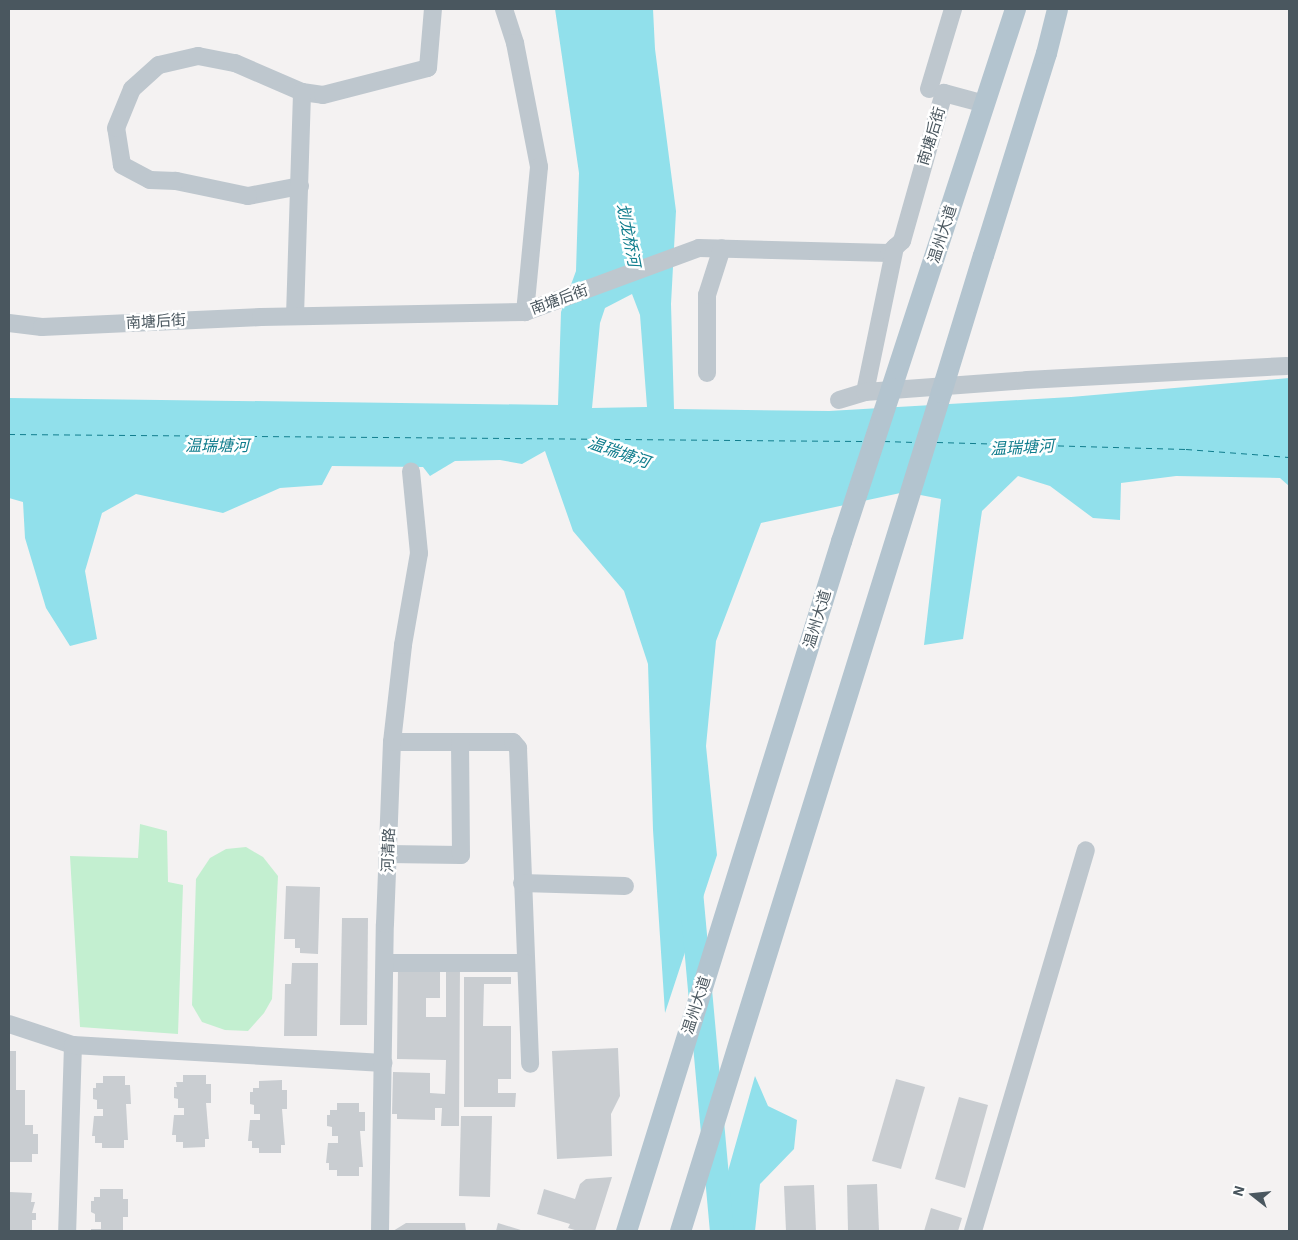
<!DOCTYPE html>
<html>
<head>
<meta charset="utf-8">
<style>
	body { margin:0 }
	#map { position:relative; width:1298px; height:1240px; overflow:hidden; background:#f4f2f2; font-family:"IBM Plex Sans","Noto Sans SC",sans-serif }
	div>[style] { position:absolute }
	.green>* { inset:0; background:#c3efd0 }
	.water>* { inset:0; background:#91e0eb }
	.river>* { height:24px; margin:-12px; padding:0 12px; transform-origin:12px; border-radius:12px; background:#91e0eb }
	.ferry>* { height:1px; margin-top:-0.5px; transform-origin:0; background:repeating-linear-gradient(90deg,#107d8d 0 6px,transparent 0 11px) }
	.building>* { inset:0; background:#c9cdd1 }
	.minor>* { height:18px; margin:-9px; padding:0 9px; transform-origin:9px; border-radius:9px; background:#bec7ce }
	.major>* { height:21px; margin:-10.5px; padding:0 10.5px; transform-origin:10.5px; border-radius:10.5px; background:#b3c4cf }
	.major-bridge>* { height:21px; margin:-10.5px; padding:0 10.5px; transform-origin:10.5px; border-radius:10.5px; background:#b3c4cf }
	span { translate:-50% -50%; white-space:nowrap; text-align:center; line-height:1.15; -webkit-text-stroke:5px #fff; paint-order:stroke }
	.street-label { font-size:15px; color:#4a575f }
	.water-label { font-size:16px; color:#107d8d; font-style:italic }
	.frame { position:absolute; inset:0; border:10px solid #4a575f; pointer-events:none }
	.north { position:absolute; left:1228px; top:1170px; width:50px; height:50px; -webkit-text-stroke:4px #fff; paint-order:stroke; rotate:286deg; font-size:14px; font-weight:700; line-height:20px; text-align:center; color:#4a575f }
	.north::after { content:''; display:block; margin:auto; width:18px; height:22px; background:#4a575f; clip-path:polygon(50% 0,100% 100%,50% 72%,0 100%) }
</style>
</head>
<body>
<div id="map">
	<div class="green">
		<i style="clip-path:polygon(140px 824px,167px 831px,168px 882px,183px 885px,178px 1034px,80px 1027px,70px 856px,138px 858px)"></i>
		<i style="clip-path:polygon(246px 847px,263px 857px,278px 876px,272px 999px,264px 1013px,248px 1031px,225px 1030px,202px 1022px,192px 1005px,196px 879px,210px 858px,226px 849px)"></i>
	</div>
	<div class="water">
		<i style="clip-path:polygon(evenodd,555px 9px,653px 9px,655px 49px,676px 211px,671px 304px,674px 409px,829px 411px,1071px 397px,1289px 378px,1289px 486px,1280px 478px,1176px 476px,1121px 483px,1120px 520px,1093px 518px,1050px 486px,1018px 476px,982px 511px,963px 639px,924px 645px,941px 499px,905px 492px,761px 523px,716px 641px,706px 746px,717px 855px,665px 1013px,653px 830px,648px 664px,624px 591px,573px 531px,545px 451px,522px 464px,500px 460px,455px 461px,430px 476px,423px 467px,332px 466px,322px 485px,280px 488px,223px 513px,136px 494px,102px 513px,85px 571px,97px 639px,70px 646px,46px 608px,25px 538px,23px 502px,9px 498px,9px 398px,558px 405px,561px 312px,576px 271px,579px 173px,555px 9px,632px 294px,640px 315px,647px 407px,592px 408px,600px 323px,605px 308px,632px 294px)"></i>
		<i style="clip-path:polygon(755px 1076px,768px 1106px,797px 1120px,794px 1149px,760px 1184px,755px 1231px,711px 1231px)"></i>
	</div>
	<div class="river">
		<i style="left:691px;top:891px;width:341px;rotate:84.8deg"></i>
	</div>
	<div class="ferry">
		<i style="left:9px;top:434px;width:854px;rotate:0.47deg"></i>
		<i style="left:884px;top:441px;width:31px;rotate:2deg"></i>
		<i style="left:937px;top:442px;width:249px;rotate:1.6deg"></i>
		<i style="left:1186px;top:449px;width:103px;rotate:4.4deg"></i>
	</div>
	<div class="building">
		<i style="clip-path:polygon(286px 886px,320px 887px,318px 954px,300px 953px,300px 948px,295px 948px,295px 939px,284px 939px)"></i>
		<i style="clip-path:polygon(342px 918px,368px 918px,367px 1025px,340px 1025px)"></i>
		<i style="clip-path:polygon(292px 963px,318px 963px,317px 1036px,284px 1036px,285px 984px,291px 984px)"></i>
		<i style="clip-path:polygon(398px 967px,440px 967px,440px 998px,426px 998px,426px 1017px,446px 1017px,446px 967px,460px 967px,459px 1126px,441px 1126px,442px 1108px,435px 1108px,435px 1120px,397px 1119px,397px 1114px,392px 1114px,393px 1072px,430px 1073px,430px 1093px,445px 1094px,446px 1060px,397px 1059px)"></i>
		<i style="clip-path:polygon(464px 977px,511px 977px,511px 984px,484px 984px,483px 1026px,511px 1026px,511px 1079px,498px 1079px,498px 1093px,516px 1093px,515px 1107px,464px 1107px)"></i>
		<i style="clip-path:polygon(618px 1048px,620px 1096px,611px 1114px,612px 1156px,557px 1159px,552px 1051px)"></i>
		<i style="clip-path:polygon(9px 1051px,16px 1051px,16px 1090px,25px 1090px,25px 1125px,33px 1125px,33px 1134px,38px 1134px,38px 1154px,32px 1154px,32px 1162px,10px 1162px)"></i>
		<i style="clip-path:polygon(183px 1075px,206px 1075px,206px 1084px,211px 1084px,211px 1103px,206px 1103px,209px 1139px,205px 1139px,205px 1147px,183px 1148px,183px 1142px,176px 1142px,176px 1135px,172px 1135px,174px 1115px,184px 1115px,184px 1108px,178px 1108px,178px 1099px,174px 1098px,174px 1087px,177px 1087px,176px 1082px,183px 1082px)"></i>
		<i style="clip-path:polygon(103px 1076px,125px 1076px,125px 1085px,130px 1085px,131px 1104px,126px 1104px,128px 1140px,124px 1140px,124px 1148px,102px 1148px,102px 1143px,95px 1143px,95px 1136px,92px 1136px,94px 1116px,103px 1116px,103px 1109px,97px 1109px,97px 1100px,93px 1099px,93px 1088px,96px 1088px,96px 1083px,103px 1083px)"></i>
		<i style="clip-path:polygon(896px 1079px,925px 1087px,901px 1169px,872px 1161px)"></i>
		<i style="clip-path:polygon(282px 1080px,282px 1090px,287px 1090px,287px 1109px,282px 1109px,285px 1145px,281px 1145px,281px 1153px,259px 1153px,259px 1148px,252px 1148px,252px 1141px,248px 1141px,250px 1120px,260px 1120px,260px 1114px,254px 1114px,254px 1105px,250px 1104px,250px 1092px,253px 1092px,253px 1088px,259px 1088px,259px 1081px)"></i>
		<i style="clip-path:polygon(959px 1097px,988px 1105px,965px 1188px,935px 1179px)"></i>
		<i style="clip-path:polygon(337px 1103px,359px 1103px,359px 1112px,365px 1112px,365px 1131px,360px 1131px,363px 1167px,359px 1167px,359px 1176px,337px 1176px,337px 1170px,329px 1170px,329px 1163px,326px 1163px,328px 1143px,338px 1143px,338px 1136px,332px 1136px,332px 1127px,327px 1126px,327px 1115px,330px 1115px,330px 1110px,337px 1110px)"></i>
		<i style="clip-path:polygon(461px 1116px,492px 1116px,490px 1197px,459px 1196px)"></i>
		<i style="clip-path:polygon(612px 1177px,595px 1231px,578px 1231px,568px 1228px,570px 1224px,537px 1214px,544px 1189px,575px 1199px,580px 1184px,586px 1179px)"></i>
		<i style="clip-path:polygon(877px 1184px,879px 1231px,848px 1231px,847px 1185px)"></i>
		<i style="clip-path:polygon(814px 1185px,816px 1231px,786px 1231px,784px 1186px)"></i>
		<i style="clip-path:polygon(100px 1189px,123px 1189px,123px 1199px,128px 1199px,128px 1217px,123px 1217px,123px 1231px,91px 1231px,91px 1229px,101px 1229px,101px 1222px,95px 1222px,95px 1214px,91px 1212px,91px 1201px,94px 1201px,94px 1197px,100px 1197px)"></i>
		<i style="clip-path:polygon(9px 1192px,32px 1193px,31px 1202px,35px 1202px,32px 1213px,36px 1213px,36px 1220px,32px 1220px,32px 1231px,9px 1231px)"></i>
		<i style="clip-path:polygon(931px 1208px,962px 1218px,958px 1231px,924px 1231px)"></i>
		<i style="clip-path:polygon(406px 1223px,465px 1223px,466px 1231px,393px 1231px)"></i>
		<i style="clip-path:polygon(498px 1223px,524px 1231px,496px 1231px)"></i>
	</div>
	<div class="minor">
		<i style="left:504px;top:9px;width:36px;rotate:72deg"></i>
		<i style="left:515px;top:43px;width:126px;rotate:79deg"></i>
		<i style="left:539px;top:167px;width:146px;rotate:95.5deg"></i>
		<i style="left:929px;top:89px;width:84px;rotate:-73.3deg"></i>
		<i style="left:300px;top:186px;width:53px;rotate:169.1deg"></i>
		<i style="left:248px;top:196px;width:74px;rotate:-168.2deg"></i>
		<i style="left:176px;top:181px;width:26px;rotate:-178deg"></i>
		<i style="left:150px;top:180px;width:32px;rotate:-152deg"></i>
		<i style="left:122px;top:165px;width:37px;rotate:-99deg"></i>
		<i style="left:116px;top:128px;width:42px;rotate:-67.7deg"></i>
		<i style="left:132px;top:89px;width:36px;rotate:-42deg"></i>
		<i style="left:159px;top:65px;width:40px;rotate:-13deg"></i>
		<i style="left:198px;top:56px;width:38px;rotate:11deg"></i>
		<i style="left:235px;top:63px;width:73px;rotate:23.4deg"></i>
		<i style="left:302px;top:92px;width:21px;rotate:8deg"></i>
		<i style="left:323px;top:95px;width:108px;rotate:-14.4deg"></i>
		<i style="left:428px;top:68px;width:59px;rotate:-85.2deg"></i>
		<i style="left:295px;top:316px;width:224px;rotate:-88.2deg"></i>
		<i style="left:9px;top:323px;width:33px;rotate:7deg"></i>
		<i style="left:42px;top:327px;width:219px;rotate:-2.6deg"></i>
		<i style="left:261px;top:317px;width:264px;rotate:-1.1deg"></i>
		<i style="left:525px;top:312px;width:185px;rotate:-20.2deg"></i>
		<i style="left:699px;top:248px;width:190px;rotate:1.5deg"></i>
		<i style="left:889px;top:253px;width:18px;rotate:-43deg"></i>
		<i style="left:902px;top:241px;width:154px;rotate:-74.2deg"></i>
		<i style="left:944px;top:93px;width:42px;rotate:15deg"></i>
		<i style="left:707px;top:373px;width:78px;rotate:-90deg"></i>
		<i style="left:707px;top:295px;width:49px;rotate:-72.3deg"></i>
		<i style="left:865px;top:392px;width:148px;rotate:-78.3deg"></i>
		<i style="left:839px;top:400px;width:27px;rotate:-17deg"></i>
		<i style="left:865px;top:392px;width:162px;rotate:-4.2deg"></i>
		<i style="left:1027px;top:380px;width:260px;rotate:-3.1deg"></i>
		<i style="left:392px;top:742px;width:121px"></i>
		<i style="left:513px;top:742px;width:8px;rotate:50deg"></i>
		<i style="left:518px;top:748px;width:316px;rotate:87.8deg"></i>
		<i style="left:388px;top:854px;width:73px;rotate:0.8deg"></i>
		<i style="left:461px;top:855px;width:113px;rotate:-90.5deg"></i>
		<i style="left:522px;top:883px;width:103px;rotate:1.7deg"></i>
		<i style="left:385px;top:963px;width:140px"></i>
		<i style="left:9px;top:1024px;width:67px;rotate:18.2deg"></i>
		<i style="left:73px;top:1045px;width:186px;rotate:91.8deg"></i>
		<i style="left:73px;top:1045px;width:311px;rotate:3.3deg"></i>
		<i style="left:380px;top:1231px;width:307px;rotate:-89.1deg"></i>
		<i style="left:385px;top:924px;width:182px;rotate:-87.8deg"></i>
		<i style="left:392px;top:742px;width:98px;rotate:-83.5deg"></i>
		<i style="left:403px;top:645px;width:93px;rotate:-80.1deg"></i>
		<i style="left:419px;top:553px;width:82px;rotate:-95.6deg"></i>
		<i style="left:973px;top:1231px;width:397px;rotate:-73.5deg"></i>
	</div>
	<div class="major">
		<i style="left:983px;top:255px;width:212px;rotate:-72.7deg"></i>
		<i style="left:1046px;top:53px;width:45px;rotate:-76deg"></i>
		<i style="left:891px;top:388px;width:399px;rotate:-71.9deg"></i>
		<i style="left:626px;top:1231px;width:723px;rotate:-72.69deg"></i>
		<i style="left:680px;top:1231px;width:879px;rotate:-72.72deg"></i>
	</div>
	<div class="major-bridge">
		<i style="left:941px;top:392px;width:143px;rotate:-73deg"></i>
		<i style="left:841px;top:541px;width:161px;rotate:-71.9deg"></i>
	</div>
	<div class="street-label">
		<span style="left:931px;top:136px;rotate:-73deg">南塘后街</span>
		<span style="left:942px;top:234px;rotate:-72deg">温州大道</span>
		<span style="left:559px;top:299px;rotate:-20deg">南塘后街</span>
		<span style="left:156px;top:321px;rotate:-3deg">南塘后街</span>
		<span style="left:817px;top:619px;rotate:-73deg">温州大道</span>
		<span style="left:388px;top:850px;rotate:-88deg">河清路</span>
		<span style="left:696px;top:1005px;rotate:-72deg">温州大道</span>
	</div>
	<div class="water-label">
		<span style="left:629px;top:235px;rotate:79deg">划龙桥河</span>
		<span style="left:217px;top:445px">温瑞塘河</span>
		<span style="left:1022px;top:447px;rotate:-3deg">温瑞塘河</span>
		<span style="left:619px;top:452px;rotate:19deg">温瑞塘河</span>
	</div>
	<div class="frame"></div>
	<div class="north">N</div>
</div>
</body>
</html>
